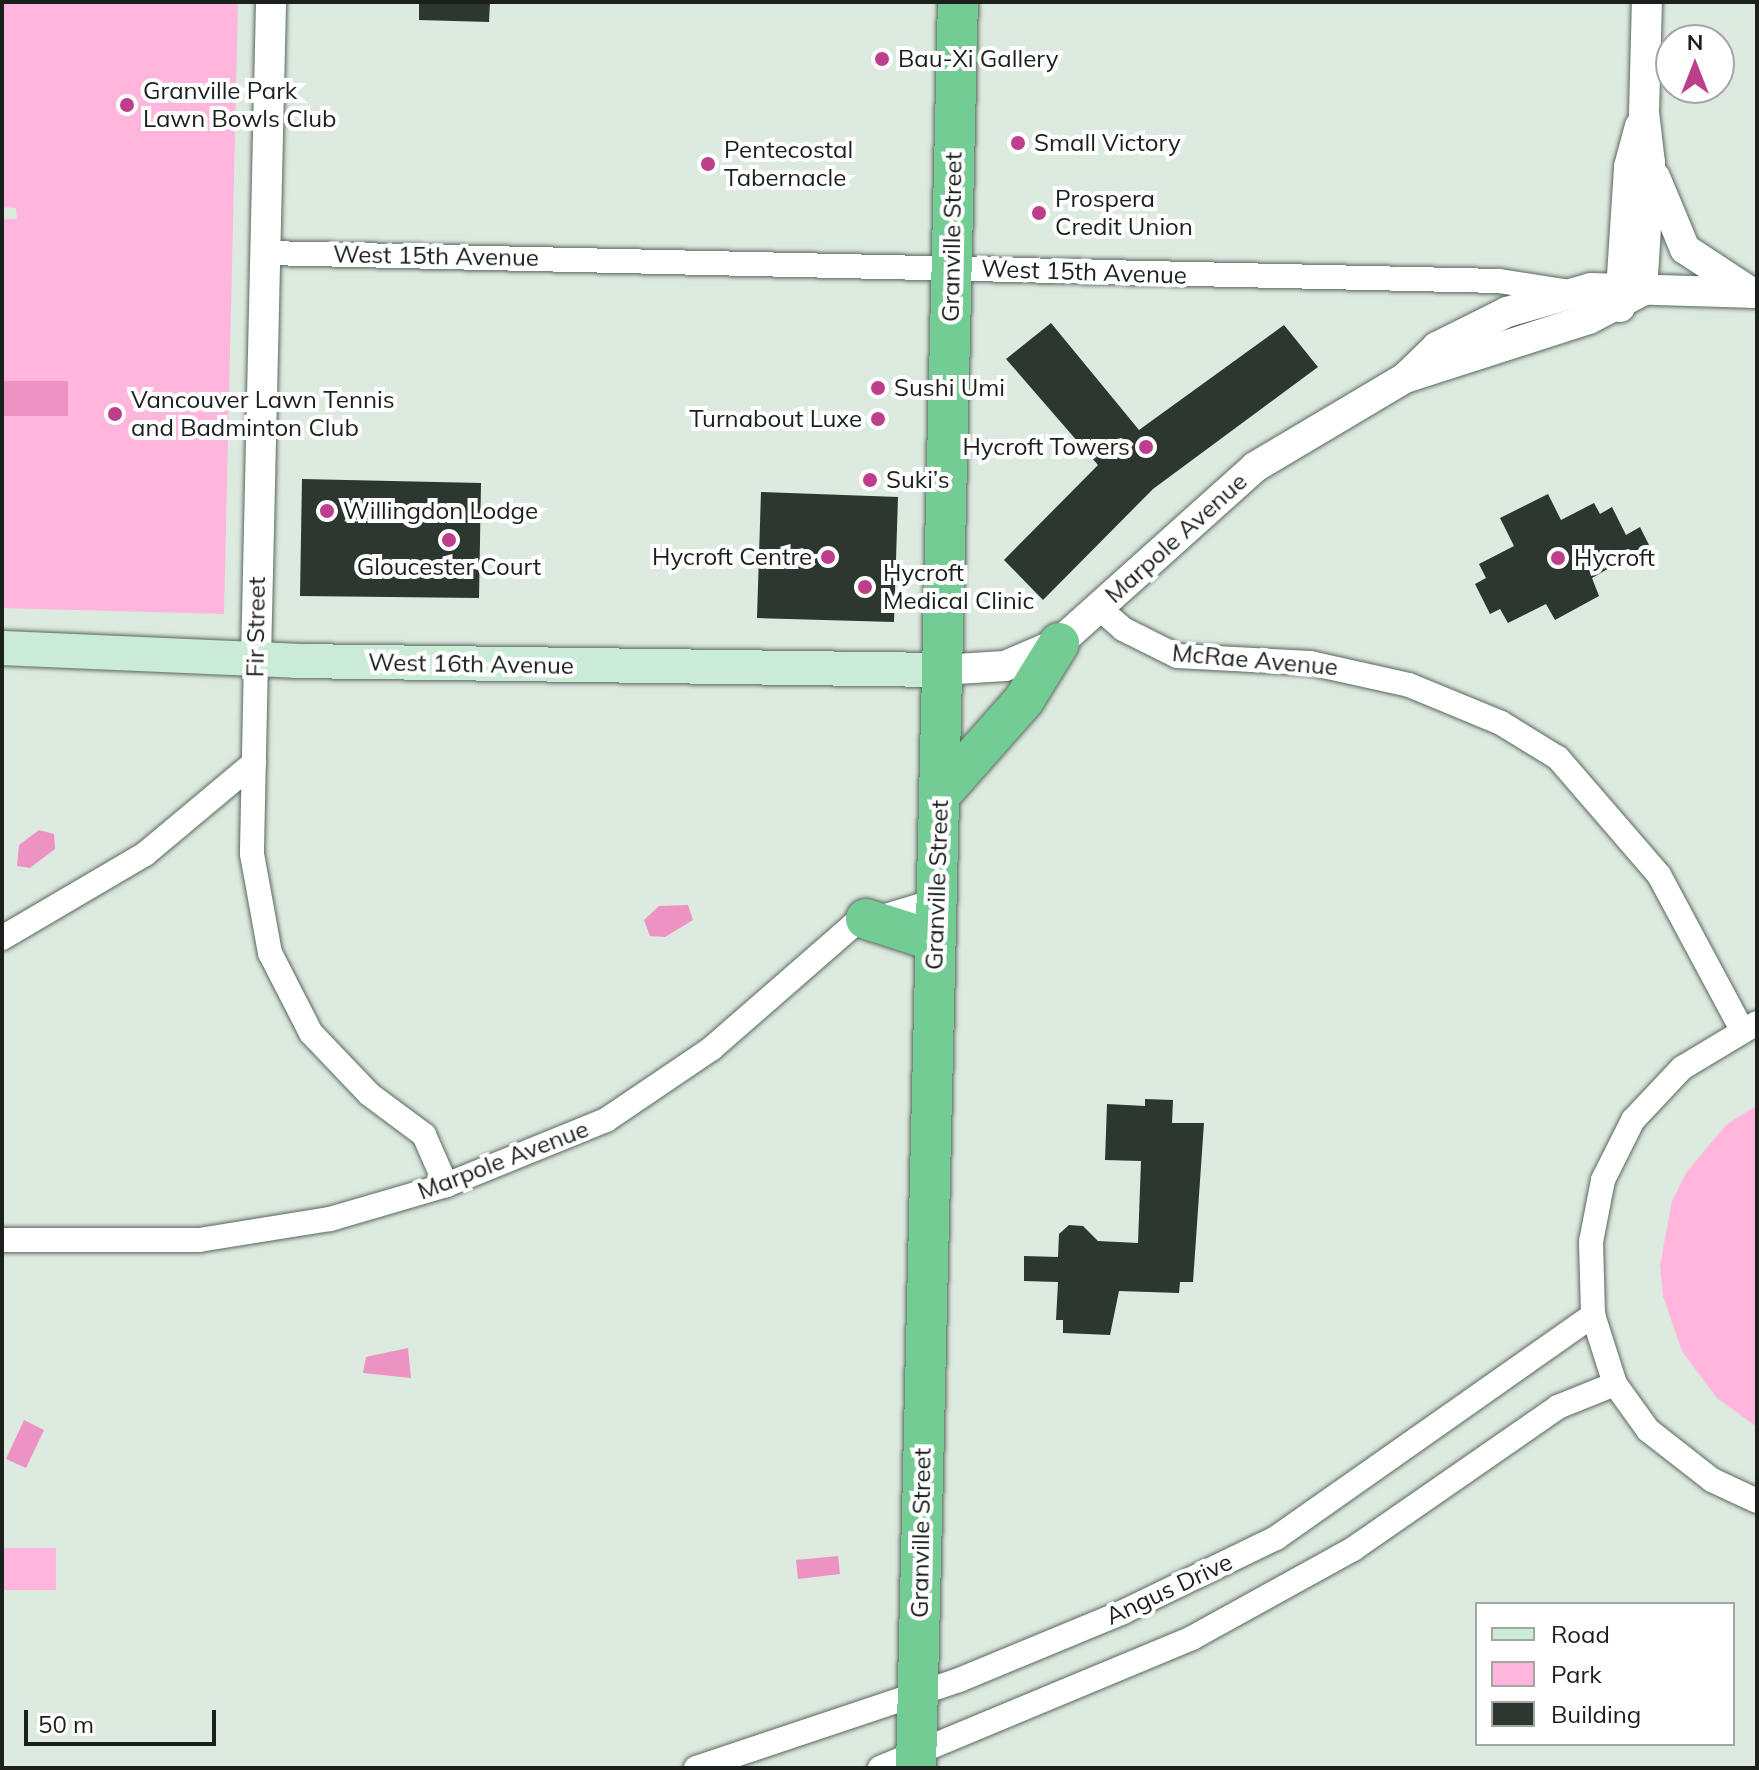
<!DOCTYPE html>
<html>
<head>
<meta charset="utf-8">
<style>
	body { margin:0 }
	#map { position:relative; width:1759px; height:1770px; overflow:hidden; background:#dceadf; font-family:Mulish,sans-serif }
	div>[style] { position:absolute }
	.green>* { inset:0; background:#ffb5dc }
	.water>* { inset:0; background:#ed93c4 }
	.building>* { inset:0; background:#2c372f }
	.roads { filter:drop-shadow(0 0 2px #5b685e) drop-shadow(0 0 2px #5b685e) }
	.minor>* { height:24px; margin:-12px; padding:0 12px; transform-origin:12px; border-radius:12px; background:#fff }
	.tertiary>* { height:30px; margin:-15px; padding:0 15px; transform-origin:15px; border-radius:15px; background:#fff }
	.secondary>* { height:34px; margin:-17px; padding:0 17px; transform-origin:17px; border-radius:17px; background:#caecd6 }
	.trunk>* { height:40px; margin:-20px; padding:0 20px; transform-origin:20px; border-radius:20px; background:#72cc93 }
	.dots>* { width:22px; height:22px; translate:-50% -50%; box-sizing:border-box; border:4px solid #fff; border-radius:50% }
	span { translate:-50% -50%; white-space:nowrap; text-align:center; line-height:1.15; -webkit-text-stroke:8px #fff; paint-order:stroke }
	.poi-label { font-size:24px; color:#1b201c }
	.left { translate:0 -50%; text-align:left }
	.right { translate:-100% -50%; text-align:right }
	.street-label { font-size:24px; color:#1b201c }
	.frame { position:absolute; inset:0; border:4px solid #1b201c; pointer-events:none }
	.legend { position:absolute; left:1475px; top:1602px; width:260px; height:144px; box-sizing:border-box; background:#fff; border:2px solid #a4a6a4; margin:0; padding:10px 14px; list-style:none; font-size:24px; color:#1b201c }
	.legend li { display:flex; align-items:center; gap:16px; height:40px }
	.legend b { width:40px; border:2px solid #a4a6a4 }
	.north { position:absolute; left:1655px; top:24px; width:80px; height:80px; box-sizing:border-box; background:#fff; border:2px solid #a4a6a4; border-radius:50%; rotate:0deg; font-size:22px; font-weight:700; line-height:32px; text-align:center; color:#1b201c }
	.north::after { content:''; display:block; margin:auto; width:28px; height:36px; background:#bd3e8b; clip-path:polygon(50% 0,100% 100%,50% 72%,0 100%) }
	.scale { position:absolute; left:24px; top:1710px; width:192px; height:36px; box-sizing:border-box; border:4px solid #1b201c; border-top:0; padding-left:10px; font-size:24px; line-height:28px; white-space:nowrap; color:#1b201c; -webkit-text-stroke:6px #fff; paint-order:stroke }
</style>
</head>
<body>
<div id="map">
	<div class="green">
		<i style="clip-path:polygon(2px 2px,238px 2px,224px 614px,2px 608px,2px 219px,17px 219px,16px 208px,2px 207px)"></i>
		<i style="clip-path:polygon(1757px 1105px,1757px 1427px,1717px 1398px,1682px 1351px,1663px 1296px,1660px 1265px,1672px 1201px,1686px 1173px,1726px 1125px)"></i>
		<i style="clip-path:polygon(2px 1548px,56px 1548px,56px 1590px,2px 1590px)"></i>
	</div>
	<div class="water">
		<i style="clip-path:polygon(2px 381px,68px 381px,68px 416px,2px 416px)"></i>
		<i style="clip-path:polygon(39px 830px,54px 834px,55px 849px,30px 868px,17px 866px,19px 845px)"></i>
		<i style="clip-path:polygon(688px 905px,693px 920px,665px 937px,650px 936px,644px 920px,659px 906px)"></i>
		<i style="clip-path:polygon(408px 1348px,411px 1378px,363px 1373px,366px 1357px)"></i>
		<i style="clip-path:polygon(24px 1420px,44px 1430px,26px 1468px,6px 1459px)"></i>
		<i style="clip-path:polygon(838px 1556px,840px 1574px,798px 1579px,796px 1560px)"></i>
	</div>
	<div class="building">
		<i style="clip-path:polygon(419px 2px,490px 2px,489px 22px,419px 20px)"></i>
		<i style="clip-path:polygon(1051px 323px,1139px 430px,1284px 325px,1318px 367px,1153px 489px,1043px 600px,1004px 560px,1098px 465px,1006px 359px)"></i>
		<i style="clip-path:polygon(302px 479px,481px 483px,479px 598px,300px 596px)"></i>
		<i style="clip-path:polygon(761px 492px,898px 497px,894px 622px,757px 618px)"></i>
		<i style="clip-path:polygon(1548px 494px,1561px 520px,1594px 503px,1600px 514px,1612px 507px,1626px 535px,1640px 527px,1649px 545px,1592px 578px,1599px 596px,1555px 620px,1546px 604px,1508px 623px,1500px 609px,1490px 614px,1475px 584px,1486px 578px,1479px 564px,1514px 546px,1500px 518px)"></i>
		<i style="clip-path:polygon(1145px 1099px,1173px 1100px,1172px 1123px,1204px 1123px,1193px 1282px,1180px 1282px,1179px 1293px,1119px 1291px,1110px 1335px,1063px 1333px,1063px 1320px,1056px 1320px,1058px 1282px,1024px 1281px,1024px 1256px,1058px 1257px,1059px 1234px,1069px 1225px,1083px 1226px,1098px 1241px,1138px 1243px,1141px 1161px,1105px 1160px,1107px 1104px,1145px 1106px)"></i>
	</div>
	<div class="roads">
		<div class="minor">
			<i style="left:266px;top:253px;width:1233px;rotate:1.3deg"></i>
			<i style="left:1499px;top:281px;width:65px;rotate:8.9deg"></i>
			<i style="left:1099px;top:608px;width:32px;rotate:41deg"></i>
			<i style="left:1123px;top:629px;width:60px;rotate:26.6deg"></i>
			<i style="left:1177px;top:656px;width:133px;rotate:3deg"></i>
			<i style="left:1310px;top:663px;width:101px;rotate:12.5deg"></i>
			<i style="left:1409px;top:685px;width:100px;rotate:22.4deg"></i>
			<i style="left:1501px;top:723px;width:67px;rotate:31.6deg"></i>
			<i style="left:1558px;top:758px;width:155px;rotate:49.2deg"></i>
			<i style="left:1659px;top:875px;width:174px;rotate:61.8deg"></i>
			<i style="left:256px;top:659px;width:195px;rotate:91.2deg"></i>
			<i style="left:252px;top:854px;width:101px;rotate:79.7deg"></i>
			<i style="left:270px;top:953px;width:90px;rotate:62.9deg"></i>
			<i style="left:311px;top:1033px;width:84px;rotate:46.4deg"></i>
			<i style="left:369px;top:1094px;width:69px;rotate:36.7deg"></i>
			<i style="left:424px;top:1135px;width:55px;rotate:66.3deg"></i>
			<i style="left:2px;top:938px;width:166px;rotate:-30.4deg"></i>
			<i style="left:145px;top:854px;width:142px;rotate:-39.9deg"></i>
			<i style="left:1757px;top:1023px;width:87px;rotate:149deg"></i>
			<i style="left:1682px;top:1068px;width:71px;rotate:133.3deg"></i>
			<i style="left:1633px;top:1120px;width:67px;rotate:116.6deg"></i>
			<i style="left:1603px;top:1180px;width:63px;rotate:101deg"></i>
			<i style="left:1591px;top:1242px;width:73px;rotate:88.4deg"></i>
			<i style="left:1593px;top:1315px;width:72px;rotate:72.3deg"></i>
			<i style="left:1615px;top:1384px;width:57px;rotate:54.3deg"></i>
			<i style="left:1648px;top:1430px;width:81px;rotate:38deg"></i>
			<i style="left:1712px;top:1480px;width:50px;rotate:25deg"></i>
			<i style="left:2px;top:1240px;width:197px"></i>
			<i style="left:199px;top:1240px;width:133px;rotate:-9.1deg"></i>
			<i style="left:330px;top:1219px;width:121px;rotate:-16.3deg"></i>
			<i style="left:446px;top:1185px;width:173px;rotate:-22.1deg"></i>
			<i style="left:606px;top:1120px;width:127px;rotate:-34.1deg"></i>
			<i style="left:711px;top:1049px;width:187px;rotate:-41.1deg"></i>
			<i style="left:852px;top:926px;width:88px;rotate:-16.6deg"></i>
			<i style="left:696px;top:1768px;width:277px;rotate:-18.5deg"></i>
			<i style="left:959px;top:1680px;width:178px;rotate:-22.5deg"></i>
			<i style="left:1123px;top:1612px;width:170px;rotate:-25.8deg"></i>
			<i style="left:1276px;top:1538px;width:388px;rotate:-35.1deg"></i>
			<i style="left:880px;top:1768px;width:338px;rotate:-22.6deg"></i>
			<i style="left:1192px;top:1638px;width:184px;rotate:-28.9deg"></i>
			<i style="left:1353px;top:1549px;width:249px;rotate:-34.7deg"></i>
			<i style="left:1558px;top:1407px;width:61px;rotate:-22deg"></i>
		</div>
		<div class="tertiary">
			<i style="left:1655px;top:177px;width:78px;rotate:67.4deg"></i>
			<i style="left:1685px;top:249px;width:80px;rotate:33.3deg"></i>
			<i style="left:1642px;top:291px;width:128px;rotate:-86.4deg"></i>
			<i style="left:1650px;top:163px;width:50px;rotate:-96.8deg"></i>
			<i style="left:1644px;top:113px;width:111px;rotate:-88.5deg"></i>
			<i style="left:1620px;top:307px;width:140px;rotate:-86.3deg"></i>
			<i style="left:1629px;top:167px;width:42px;rotate:-75deg"></i>
			<i style="left:1405px;top:378px;width:193px;rotate:-17.8deg"></i>
			<i style="left:1589px;top:319px;width:60px;rotate:-27.8deg"></i>
			<i style="left:256px;top:659px;width:657px;rotate:-88.69deg"></i>
			<i style="left:941px;top:670px;width:64px;rotate:-3.6deg"></i>
			<i style="left:1005px;top:666px;width:59px;rotate:-23.1deg"></i>
			<i style="left:1059px;top:643px;width:263px;rotate:-41.9deg"></i>
			<i style="left:1255px;top:467px;width:174px;rotate:-30.7deg"></i>
			<i style="left:1405px;top:378px;width:45px;rotate:-44.1deg"></i>
			<i style="left:1437px;top:347px;width:78px;rotate:-26.6deg"></i>
			<i style="left:1507px;top:312px;width:87px;rotate:-15.9deg"></i>
			<i style="left:1591px;top:288px;width:166px;rotate:1.7deg"></i>
		</div>
		<div class="secondary">
			<i style="left:2px;top:648px;width:294px;rotate:2.5deg"></i>
			<i style="left:296px;top:661px;width:645px;rotate:0.8deg"></i>
		</div>
		<div class="trunk">
			<i style="left:940px;top:795px;width:127px;rotate:-48.5deg"></i>
			<i style="left:1024px;top:700px;width:67px;rotate:-58.4deg"></i>
			<i style="left:866px;top:919px;width:72px;rotate:17.7deg"></i>
			<i style="left:916px;top:1768px;width:1766px;rotate:-88.64deg"></i>
		</div>
	</div>
	<div class="dots">
		<i style="left:882px;top:59px;background:#bd3e8b"></i>
		<i style="left:127px;top:105px;background:#bd3e8b"></i>
		<i style="left:1018px;top:143px;background:#bd3e8b"></i>
		<i style="left:708px;top:164px;background:#bd3e8b"></i>
		<i style="left:1039px;top:213px;background:#bd3e8b"></i>
		<i style="left:878px;top:388px;background:#bd3e8b"></i>
		<i style="left:115px;top:414px;background:#bd3e8b"></i>
		<i style="left:878px;top:419px;background:#bd3e8b"></i>
		<i style="left:1146px;top:447px;background:#bd3e8b"></i>
		<i style="left:870px;top:480px;background:#bd3e8b"></i>
		<i style="left:327px;top:511px;background:#bd3e8b"></i>
		<i style="left:449px;top:540px;background:#bd3e8b"></i>
		<i style="left:828px;top:557px;background:#bd3e8b"></i>
		<i style="left:1558px;top:558px;background:#bd3e8b"></i>
		<i style="left:865px;top:587px;background:#bd3e8b"></i>
	</div>
	<div class="poi-label">
		<span class="left" style="left:898px;top:59px">Bau-Xi Gallery</span>
		<span class="left" style="left:143px;top:105px">Granville Park<br>Lawn Bowls Club</span>
		<span class="left" style="left:1034px;top:143px">Small Victory</span>
		<span class="left" style="left:724px;top:164px">Pentecostal<br>Tabernacle</span>
		<span class="left" style="left:1055px;top:213px">Prospera<br>Credit Union</span>
		<span class="left" style="left:894px;top:388px">Sushi Umi</span>
		<span class="left" style="left:131px;top:414px">Vancouver Lawn Tennis<br>and Badminton Club</span>
		<span class="right" style="left:862px;top:419px">Turnabout Luxe</span>
		<span class="right" style="left:1130px;top:447px">Hycroft Towers</span>
		<span class="left" style="left:886px;top:480px">Suki’s</span>
		<span class="left" style="left:343px;top:511px">Willingdon Lodge</span>
		<span class="right" style="left:812px;top:557px">Hycroft Centre</span>
		<span class="left" style="left:1574px;top:558px">Hycroft</span>
		<span style="left:449px;top:567px">Gloucester Court</span>
		<span class="left" style="left:883px;top:587px">Hycroft<br>Medical Clinic</span>
	</div>
	<div class="street-label">
		<span style="left:952px;top:237px;rotate:-89deg">Granville Street</span>
		<span style="left:436px;top:256px;rotate:1deg">West 15th Avenue</span>
		<span style="left:1084px;top:272px;rotate:2deg">West 15th Avenue</span>
		<span style="left:1176px;top:538px;rotate:-42deg">Marpole Avenue</span>
		<span style="left:256px;top:627px;rotate:-89deg">Fir Street</span>
		<span style="left:1255px;top:660px;rotate:5deg">McRae Avenue</span>
		<span style="left:471px;top:664px;rotate:1deg">West 16th Avenue</span>
		<span style="left:937px;top:885px;rotate:-88deg">Granville Street</span>
		<span style="left:503px;top:1160px;rotate:-21deg">Marpole Avenue</span>
		<span style="left:921px;top:1533px;rotate:-89deg">Granville Street</span>
		<span style="left:1169px;top:1589px;rotate:-25deg">Angus Drive</span>
	</div>
	<div class="frame"></div>
	<ul class="legend">
	<li><b style="height:10px;background:#caecd6"></b>Road</li>
	<li><b style="height:22px;background:#ffb5dc"></b>Park</li>
	<li><b style="height:22px;background:#2c372f"></b>Building</li>
	</ul>
	<div class="north">N</div>
	<div class="scale">50 m</div>
</div>
</body>
</html>
